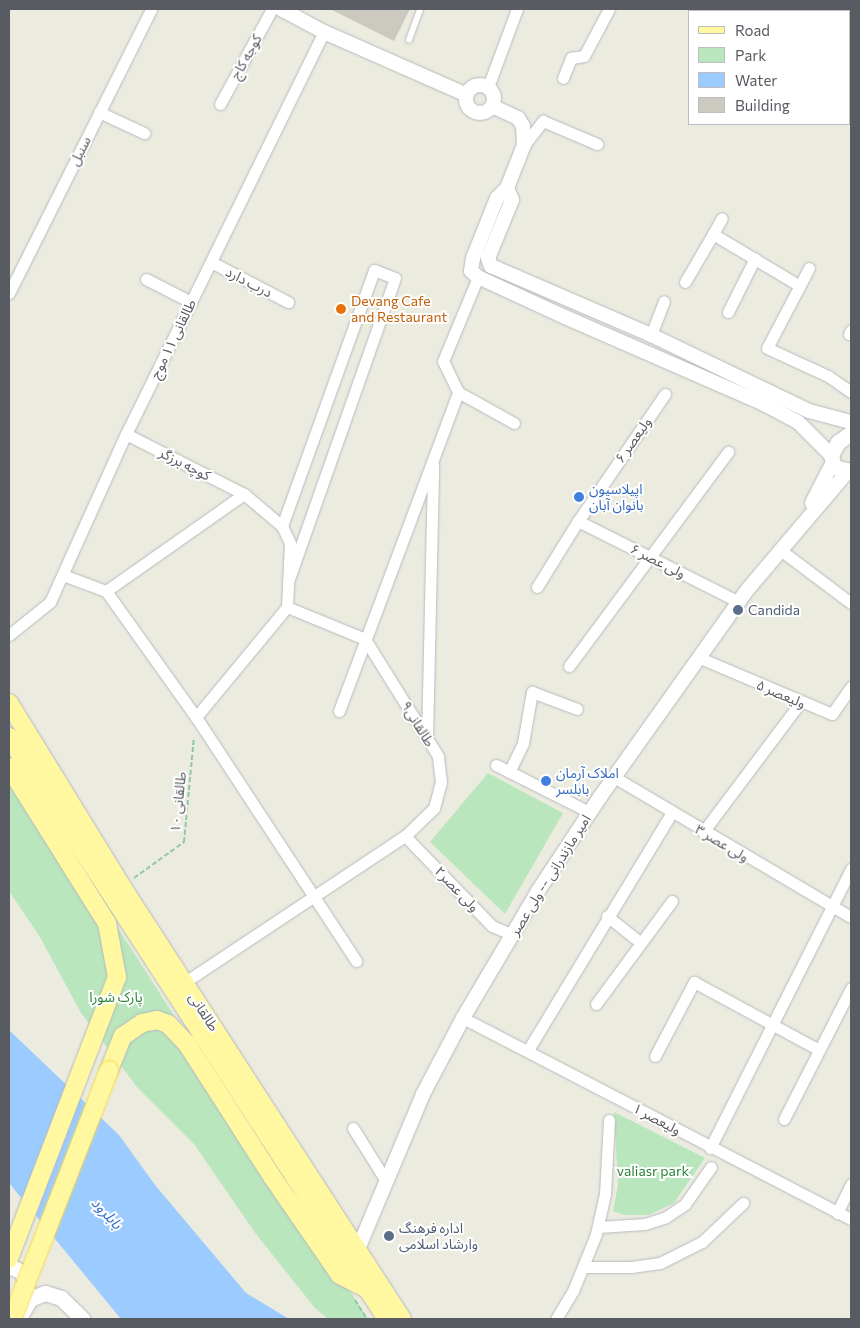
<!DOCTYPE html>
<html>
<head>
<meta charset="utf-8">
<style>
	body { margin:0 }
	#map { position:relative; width:860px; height:1328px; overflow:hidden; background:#ecebdf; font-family:Commissioner,"Noto Sans Arabic",sans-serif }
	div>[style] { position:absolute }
	.green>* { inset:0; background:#b9e6bd }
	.water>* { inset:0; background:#9ccbff }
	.building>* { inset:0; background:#ccc9c0 }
	.path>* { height:2px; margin-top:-1px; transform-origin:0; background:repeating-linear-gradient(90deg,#92c7a6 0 5px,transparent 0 7.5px) }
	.roads { filter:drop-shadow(0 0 1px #b7b9bf) drop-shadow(0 0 1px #b7b9bf) }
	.service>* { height:5.5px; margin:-2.75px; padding:0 2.75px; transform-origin:2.75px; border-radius:2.75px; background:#fff }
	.minor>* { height:11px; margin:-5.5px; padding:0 5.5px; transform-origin:5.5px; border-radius:5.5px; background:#fff }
	.tertiary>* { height:14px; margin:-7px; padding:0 7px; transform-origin:7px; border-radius:7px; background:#fff }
	.tertiary>.ring { margin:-7px; padding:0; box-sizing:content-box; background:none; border:14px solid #fff; border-radius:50% }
	.secondary>* { height:15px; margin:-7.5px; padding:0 7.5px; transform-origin:7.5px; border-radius:7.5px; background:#fff }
	.primary>* { height:18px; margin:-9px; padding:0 9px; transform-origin:9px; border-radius:9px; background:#fff8a1 }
	.bridges { filter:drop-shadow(0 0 1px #fad94a) drop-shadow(0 0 1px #fad94a) }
	.primary-bridge>* { height:18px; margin:-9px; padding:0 9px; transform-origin:9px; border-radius:9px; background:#fff8a1 }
	.dots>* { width:14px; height:14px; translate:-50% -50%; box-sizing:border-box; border:2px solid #fff; border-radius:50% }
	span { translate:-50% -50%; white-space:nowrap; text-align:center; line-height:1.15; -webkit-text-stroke:4px #fff; paint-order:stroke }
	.street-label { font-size:14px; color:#585b61 }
	.food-label { font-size:14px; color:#c56008 }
	.left { translate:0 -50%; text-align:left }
	.shop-label { font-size:14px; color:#366cbe }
	.service-label { font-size:14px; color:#4e5e75 }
	.park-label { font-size:14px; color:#2e823a }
	.water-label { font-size:15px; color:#3871c9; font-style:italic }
	.frame { position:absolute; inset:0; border:10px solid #585b61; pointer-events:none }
	.legend { position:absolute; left:688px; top:10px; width:162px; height:115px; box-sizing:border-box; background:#fff; border:1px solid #bcbdc0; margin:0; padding:6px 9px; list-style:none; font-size:15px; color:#585b61 }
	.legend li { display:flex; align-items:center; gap:10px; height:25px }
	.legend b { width:25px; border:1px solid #bcbdc0 }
</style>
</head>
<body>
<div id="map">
	<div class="green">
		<i style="clip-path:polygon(9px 759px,296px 1205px,368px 1319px,328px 1319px,315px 1308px,256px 1234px,194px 1144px,137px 1087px,81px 1013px,40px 937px,9px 891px)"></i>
		<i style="clip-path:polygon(488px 773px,563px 813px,505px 914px,430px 842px)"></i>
		<i style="clip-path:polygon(614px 1112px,705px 1158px,674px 1203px,649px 1215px,624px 1215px,613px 1211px,618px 1185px)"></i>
	</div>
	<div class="water">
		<i style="clip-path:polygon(9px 1030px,119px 1135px,155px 1185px,246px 1293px,289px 1319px,121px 1319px,9px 1183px)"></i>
	</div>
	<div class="building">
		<i style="clip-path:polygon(330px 9px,410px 9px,394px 41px)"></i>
	</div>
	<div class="path">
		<i style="left:134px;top:878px;width:62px;rotate:-35.8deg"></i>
		<i style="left:184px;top:842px;width:105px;rotate:-84.6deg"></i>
		<i style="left:355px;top:1300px;width:22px;rotate:58deg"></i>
	</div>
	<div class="roads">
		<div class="service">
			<i style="left:409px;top:40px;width:33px;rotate:-70deg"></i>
		</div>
		<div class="minor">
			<i style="left:803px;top:9px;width:7px;rotate:16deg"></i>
			<i style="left:749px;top:11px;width:2px;rotate:-63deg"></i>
			<i style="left:849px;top:27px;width:2px;rotate:27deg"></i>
			<i style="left:563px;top:78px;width:22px;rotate:-68deg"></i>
			<i style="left:571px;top:58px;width:13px;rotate:-9deg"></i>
			<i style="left:584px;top:56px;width:53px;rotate:-62deg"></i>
			<i style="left:488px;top:87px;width:83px;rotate:-69.6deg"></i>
			<i style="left:849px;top:94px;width:3px;rotate:45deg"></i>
			<i style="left:220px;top:104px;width:108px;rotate:-61.3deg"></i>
			<i style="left:99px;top:112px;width:50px;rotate:25deg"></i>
			<i style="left:524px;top:145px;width:31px;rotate:-52deg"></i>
			<i style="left:543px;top:121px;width:59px;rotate:23.1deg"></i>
			<i style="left:713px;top:234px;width:18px;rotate:-61deg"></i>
			<i style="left:211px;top:262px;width:87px;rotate:27.5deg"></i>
			<i style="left:809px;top:268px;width:90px;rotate:117.7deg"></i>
			<i style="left:767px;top:348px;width:67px;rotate:24.7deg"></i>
			<i style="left:828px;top:376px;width:28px;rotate:35deg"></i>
			<i style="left:478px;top:277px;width:91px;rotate:112.6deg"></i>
			<i style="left:443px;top:361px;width:34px;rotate:64deg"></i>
			<i style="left:458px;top:392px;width:64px;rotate:29deg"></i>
			<i style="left:146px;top:279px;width:51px;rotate:27.1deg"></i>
			<i style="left:685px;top:282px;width:56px;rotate:-59.7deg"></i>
			<i style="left:713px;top:234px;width:101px;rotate:30.9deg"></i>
			<i style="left:9px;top:293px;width:318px;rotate:-63.4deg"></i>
			<i style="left:728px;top:312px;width:60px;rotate:-63.4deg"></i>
			<i style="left:849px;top:334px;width:4px;rotate:-63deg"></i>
			<i style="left:651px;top:335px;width:36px;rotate:-69deg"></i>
			<i style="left:126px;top:434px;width:132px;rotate:27deg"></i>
			<i style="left:244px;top:494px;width:50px;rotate:40.1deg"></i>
			<i style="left:282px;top:526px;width:19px;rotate:65deg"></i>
			<i style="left:290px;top:543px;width:64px;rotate:92.7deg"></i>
			<i style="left:287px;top:607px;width:143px;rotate:129.6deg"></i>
			<i style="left:578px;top:521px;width:180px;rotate:26.7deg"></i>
			<i style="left:282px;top:526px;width:272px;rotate:-70.2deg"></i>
			<i style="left:374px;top:270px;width:22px;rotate:21deg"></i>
			<i style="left:395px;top:278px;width:322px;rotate:109.4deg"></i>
			<i style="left:779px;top:549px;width:90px;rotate:36.9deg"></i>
			<i style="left:63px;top:575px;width:46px;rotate:20.4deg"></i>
			<i style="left:106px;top:591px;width:155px;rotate:54.5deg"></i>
			<i style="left:196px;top:717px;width:292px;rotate:56.7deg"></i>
			<i style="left:537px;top:587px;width:78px;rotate:-58.2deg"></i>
			<i style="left:578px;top:521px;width:154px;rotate:-55.6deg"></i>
			<i style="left:106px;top:591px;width:169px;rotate:-35.1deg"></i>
			<i style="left:287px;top:607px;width:84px;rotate:22.3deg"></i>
			<i style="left:9px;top:635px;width:53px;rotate:-38.8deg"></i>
			<i style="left:50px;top:602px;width:184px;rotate:-65.7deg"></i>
			<i style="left:126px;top:434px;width:448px;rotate:-63.8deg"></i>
			<i style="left:700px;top:658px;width:143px;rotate:23deg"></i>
			<i style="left:832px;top:714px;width:33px;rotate:-55deg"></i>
			<i style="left:569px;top:666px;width:267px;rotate:-53.4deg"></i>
			<i style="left:339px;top:711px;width:340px;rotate:-69.5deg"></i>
			<i style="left:427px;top:738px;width:273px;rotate:-88.7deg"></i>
			<i style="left:496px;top:765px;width:104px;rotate:26.8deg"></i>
			<i style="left:509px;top:772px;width:32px;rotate:-64deg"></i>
			<i style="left:523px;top:743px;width:52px;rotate:-80deg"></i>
			<i style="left:532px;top:692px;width:48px;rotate:20.7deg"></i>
			<i style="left:614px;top:777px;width:275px;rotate:30.6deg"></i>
			<i style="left:703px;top:832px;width:161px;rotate:-53.1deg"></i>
			<i style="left:405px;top:836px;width:125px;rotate:46deg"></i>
			<i style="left:492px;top:926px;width:23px;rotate:23deg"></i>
			<i style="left:607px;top:916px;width:43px;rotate:38.5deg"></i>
			<i style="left:185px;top:982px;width:264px;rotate:-33.6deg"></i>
			<i style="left:405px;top:836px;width:40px;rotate:-44deg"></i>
			<i style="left:434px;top:808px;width:27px;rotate:-75deg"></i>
			<i style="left:441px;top:782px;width:26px;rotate:-97deg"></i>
			<i style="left:438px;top:756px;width:138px;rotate:-122deg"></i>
			<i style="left:596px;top:1004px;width:128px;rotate:-53.6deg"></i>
			<i style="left:463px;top:1018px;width:437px;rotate:27.4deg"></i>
			<i style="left:528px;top:1050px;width:278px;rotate:-58.8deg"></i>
			<i style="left:655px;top:1056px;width:84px;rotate:-62.2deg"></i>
			<i style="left:694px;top:982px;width:142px;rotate:28.5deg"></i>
			<i style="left:784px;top:1119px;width:147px;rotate:-62.9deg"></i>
			<i style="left:353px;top:1128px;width:62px;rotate:58.1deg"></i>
			<i style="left:710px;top:1148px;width:313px;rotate:-63.2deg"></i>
			<i style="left:837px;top:1213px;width:32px;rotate:-64deg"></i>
			<i style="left:598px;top:1227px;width:47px;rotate:-3.7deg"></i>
			<i style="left:645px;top:1224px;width:22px;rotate:-18deg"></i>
			<i style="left:666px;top:1217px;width:23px;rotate:-34deg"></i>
			<i style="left:685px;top:1204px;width:45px;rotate:-54.9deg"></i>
			<i style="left:584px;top:1267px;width:47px"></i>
			<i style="left:631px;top:1267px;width:29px;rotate:-8deg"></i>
			<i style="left:660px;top:1263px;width:47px;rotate:-26.6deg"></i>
			<i style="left:702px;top:1242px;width:57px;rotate:-43.6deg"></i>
			<i style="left:556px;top:1319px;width:33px;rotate:-59deg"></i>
			<i style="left:573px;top:1291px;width:61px;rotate:-68deg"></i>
			<i style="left:596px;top:1234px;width:41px;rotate:-77.3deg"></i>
			<i style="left:605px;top:1194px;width:74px;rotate:-86.9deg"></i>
		</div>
		<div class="tertiary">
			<i style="left:281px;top:9px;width:49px;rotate:28.1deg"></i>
			<i style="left:324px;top:32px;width:156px;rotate:23.8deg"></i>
			<i class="ring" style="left:466px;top:85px;width:14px;height:14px"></i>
			<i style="left:492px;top:106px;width:29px;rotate:25deg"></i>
			<i style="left:518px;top:118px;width:9px;rotate:58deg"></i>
			<i style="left:523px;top:126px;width:19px;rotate:87deg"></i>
			<i style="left:524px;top:145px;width:46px;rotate:111.6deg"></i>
			<i style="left:507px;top:188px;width:14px;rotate:135deg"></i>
			<i style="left:497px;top:198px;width:65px;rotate:111.8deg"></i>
			<i style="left:473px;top:258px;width:13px;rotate:99deg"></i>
			<i style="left:471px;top:271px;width:9px;rotate:41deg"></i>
			<i style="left:478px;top:277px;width:96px;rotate:24.7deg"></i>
			<i style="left:565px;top:317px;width:217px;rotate:23.6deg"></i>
			<i style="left:764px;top:404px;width:38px;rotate:28deg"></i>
			<i style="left:798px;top:422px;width:47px;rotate:45deg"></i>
			<i style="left:507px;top:188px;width:13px;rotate:67deg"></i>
			<i style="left:512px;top:200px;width:63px;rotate:112.5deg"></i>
			<i style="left:488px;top:258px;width:9px;rotate:69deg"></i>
			<i style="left:491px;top:266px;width:174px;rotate:23.3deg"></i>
			<i style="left:651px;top:335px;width:175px;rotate:25.7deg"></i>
			<i style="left:809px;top:411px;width:43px;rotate:14.7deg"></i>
			<i style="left:812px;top:503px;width:44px;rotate:-62.9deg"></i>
			<i style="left:351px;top:1253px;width:8px;rotate:-30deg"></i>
			<i style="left:358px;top:1249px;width:168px;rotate:-67.2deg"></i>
			<i style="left:423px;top:1094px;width:86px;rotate:-62.2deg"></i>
			<i style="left:463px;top:1018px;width:147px;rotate:-59.4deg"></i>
			<i style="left:538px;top:891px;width:113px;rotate:-56.6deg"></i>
			<i style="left:600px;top:797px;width:255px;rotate:-54.6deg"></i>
			<i style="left:748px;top:589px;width:155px;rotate:-49.7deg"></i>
		</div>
		<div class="secondary">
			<i style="left:851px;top:433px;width:16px;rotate:145deg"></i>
			<i style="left:838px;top:442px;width:15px;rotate:118deg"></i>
			<i style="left:831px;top:455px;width:12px;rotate:76deg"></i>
			<i style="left:834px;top:467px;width:17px;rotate:13deg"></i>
			<i style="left:9px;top:1266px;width:14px;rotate:25deg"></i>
			<i style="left:22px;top:1272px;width:19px;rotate:74deg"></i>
			<i style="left:19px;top:1318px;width:22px;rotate:-60deg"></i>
			<i style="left:30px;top:1299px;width:16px;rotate:-22deg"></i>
			<i style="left:45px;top:1293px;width:17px;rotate:17deg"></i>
			<i style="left:61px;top:1298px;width:30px;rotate:44deg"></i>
		</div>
		<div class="primary">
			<i style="left:9px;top:703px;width:216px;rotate:58.4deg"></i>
			<i style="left:122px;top:887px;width:515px;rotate:57.05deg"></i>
			<i style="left:9px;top:737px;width:694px;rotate:57deg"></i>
			<i style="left:9px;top:767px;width:184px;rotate:57.9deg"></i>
			<i style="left:107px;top:923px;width:55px;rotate:79.5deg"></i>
			<i style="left:117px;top:977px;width:302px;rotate:111deg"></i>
			<i style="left:109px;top:1070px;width:37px;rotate:-68deg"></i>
			<i style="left:123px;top:1036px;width:23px;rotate:-34deg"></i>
			<i style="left:142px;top:1023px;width:15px;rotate:-11deg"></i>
			<i style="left:157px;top:1020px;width:12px;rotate:20deg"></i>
			<i style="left:168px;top:1024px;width:28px;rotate:46deg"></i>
			<i style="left:187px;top:1044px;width:159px;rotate:57.3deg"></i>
			<i style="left:273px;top:1178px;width:118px;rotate:55.4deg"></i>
			<i style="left:340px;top:1275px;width:30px;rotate:27deg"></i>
		</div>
	</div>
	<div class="bridges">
		<div class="primary-bridge">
			<i style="left:12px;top:1319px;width:267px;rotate:-68.7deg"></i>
		</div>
	</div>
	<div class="dots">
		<i style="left:341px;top:309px;background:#e8710a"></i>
		<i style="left:579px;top:497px;background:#3f7fe0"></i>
		<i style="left:738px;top:610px;background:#5c6f8a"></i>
		<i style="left:546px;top:781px;background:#3f7fe0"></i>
		<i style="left:389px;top:1236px;background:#5c6f8a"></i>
	</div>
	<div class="street-label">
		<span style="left:246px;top:57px;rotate:-61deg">کوجه کاج</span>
		<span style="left:80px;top:151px;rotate:-63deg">سنبل</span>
		<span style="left:249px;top:282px;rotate:27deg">درب دارد</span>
		<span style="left:173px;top:339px;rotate:-64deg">طالقانی ۱۱ موج</span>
		<span style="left:633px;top:440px;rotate:-55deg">ولیعصر ۶</span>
		<span style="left:185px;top:464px;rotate:27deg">کوچه برزگر</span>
		<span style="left:658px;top:561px;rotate:27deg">ولی عصر ۶</span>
		<span style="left:781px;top:694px;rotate:23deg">ولیعصر ۵</span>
		<span style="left:418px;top:724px;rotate:58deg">طالقانی۹</span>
		<span style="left:178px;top:802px;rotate:-84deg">طالقانی ۱۰</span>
		<span style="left:722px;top:843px;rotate:31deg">ولی عصر ۳</span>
		<span style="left:550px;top:875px;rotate:-58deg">امیر مازندرانی -- ولی عصر</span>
		<span style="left:457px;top:889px;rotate:46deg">ولی عصر۲</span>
		<span style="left:204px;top:1012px;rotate:57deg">طالقانی</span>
		<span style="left:657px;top:1119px;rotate:28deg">ولیعصر ۱</span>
	</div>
	<div class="food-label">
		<span class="left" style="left:351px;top:309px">Devang Cafe<br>and Restaurant</span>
	</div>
	<div class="shop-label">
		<span class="left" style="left:589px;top:497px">اپیلاسیون<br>بانوان آبان</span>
		<span class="left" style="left:556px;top:781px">املاک آرمان<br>بابلسر</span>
	</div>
	<div class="service-label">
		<span class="left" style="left:748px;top:610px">Candida</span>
		<span class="left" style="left:399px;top:1236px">اداره فرهنگ<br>وارشاد اسلامی</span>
	</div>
	<div class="park-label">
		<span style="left:116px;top:997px">پارک شورا</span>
		<span style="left:653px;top:1171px">valiasr park</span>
	</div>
	<div class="water-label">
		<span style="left:107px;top:1213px;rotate:47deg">بابلرود</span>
	</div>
	<div class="frame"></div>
	<ul class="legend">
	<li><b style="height:6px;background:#fff8a1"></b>Road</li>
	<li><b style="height:14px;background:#b9e6bd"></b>Park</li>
	<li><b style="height:14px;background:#9ccbff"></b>Water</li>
	<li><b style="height:14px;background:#ccc9c0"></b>Building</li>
	</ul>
</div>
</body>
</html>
